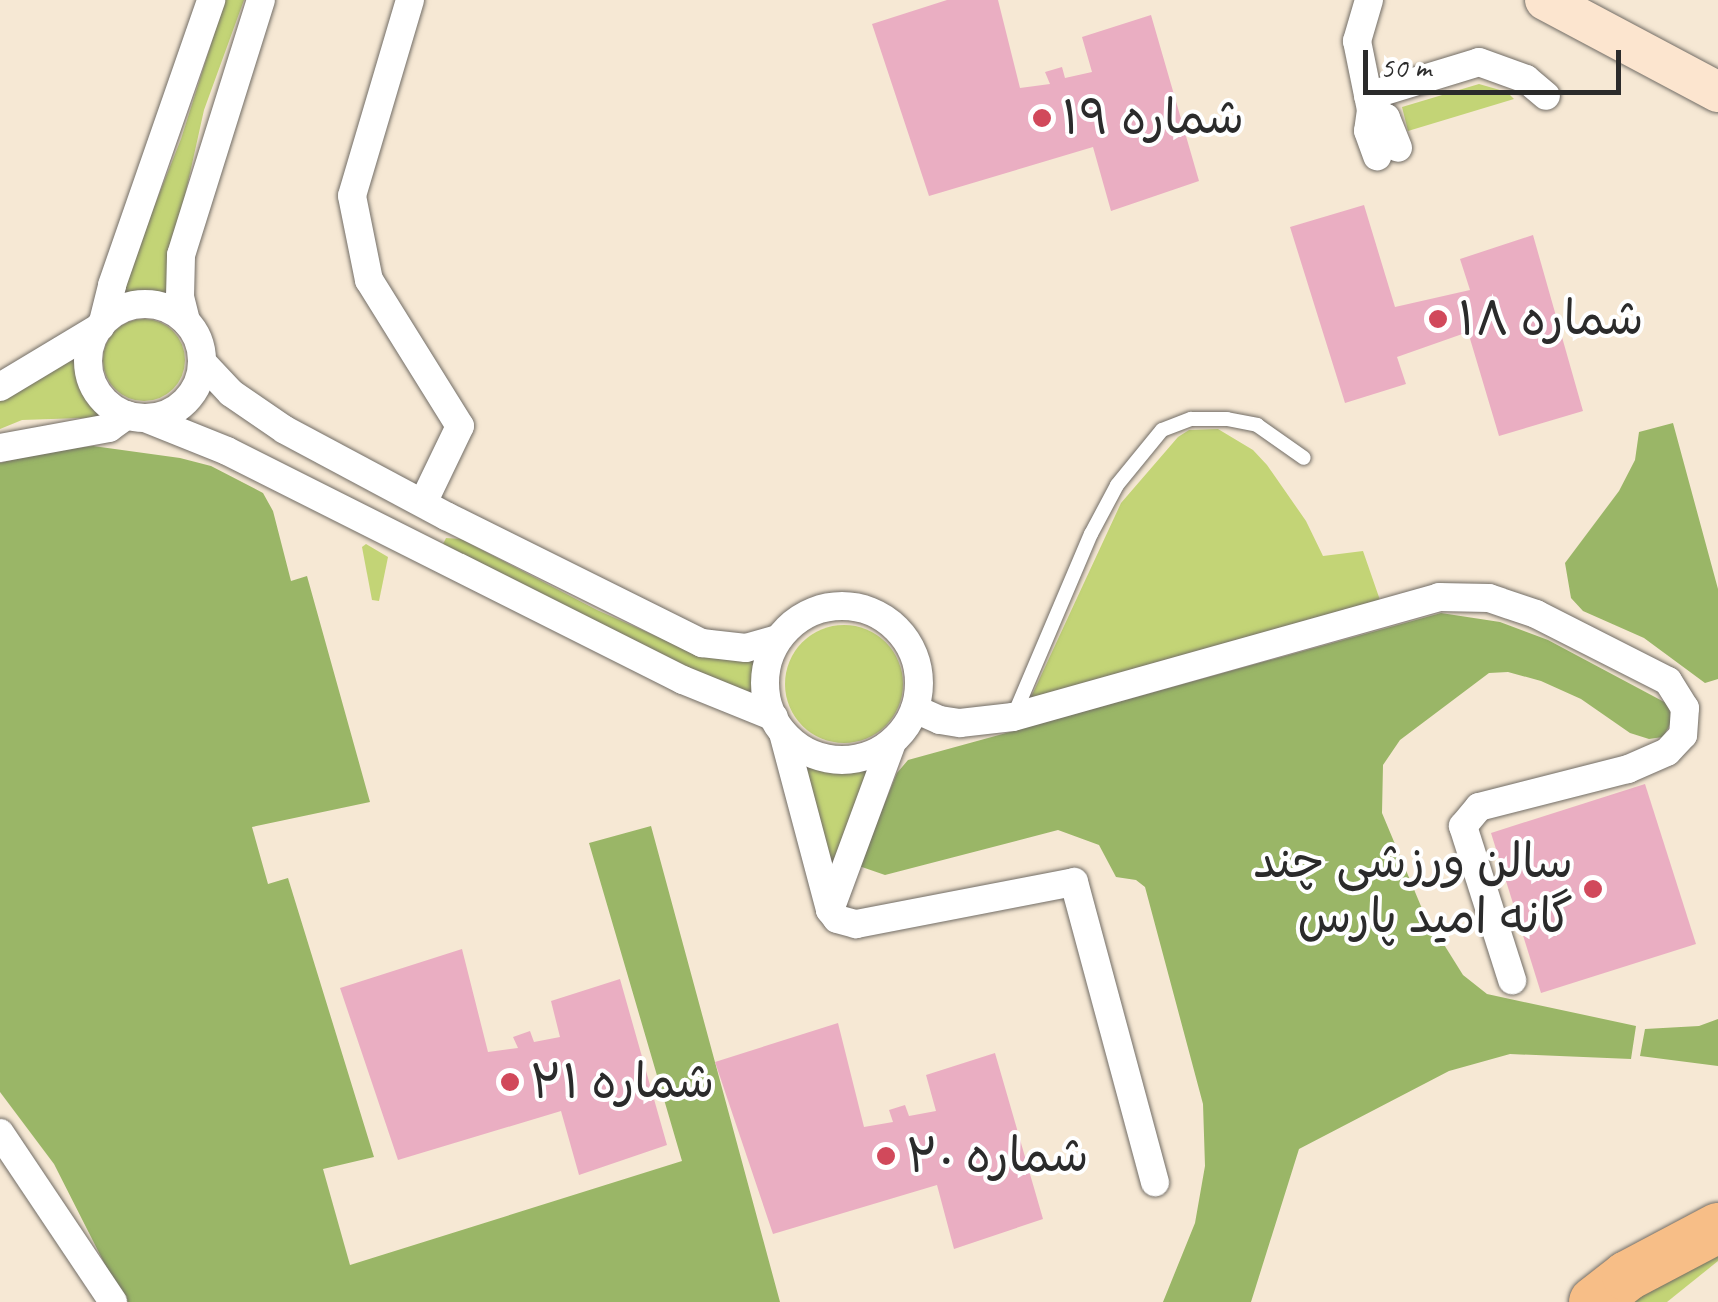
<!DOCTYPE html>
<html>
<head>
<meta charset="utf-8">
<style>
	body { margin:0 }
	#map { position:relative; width:1718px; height:1302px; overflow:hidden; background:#f6e8d4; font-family:Caveat,"Playpen Sans Arabic",sans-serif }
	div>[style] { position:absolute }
	.green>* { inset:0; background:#c3d476 }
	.round { border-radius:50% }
	.forest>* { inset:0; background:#9ab667 }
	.building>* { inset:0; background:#eaaec2 }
	.roads { filter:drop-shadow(0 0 2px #726d66) drop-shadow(0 0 2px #726d66) }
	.lane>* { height:14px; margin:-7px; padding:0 7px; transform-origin:7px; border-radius:7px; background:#fff }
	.street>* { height:28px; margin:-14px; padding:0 14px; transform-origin:14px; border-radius:14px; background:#fff }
	.street>.ring { margin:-14px; padding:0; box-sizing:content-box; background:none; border:28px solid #fff; border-radius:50% }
	.secondary>* { height:40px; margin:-20px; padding:0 20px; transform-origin:20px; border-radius:20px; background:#fce5cf }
	.highway>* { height:50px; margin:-25px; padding:0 25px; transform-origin:25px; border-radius:25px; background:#f7be87 }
	.dots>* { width:28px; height:28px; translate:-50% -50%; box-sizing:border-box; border:5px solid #fff; border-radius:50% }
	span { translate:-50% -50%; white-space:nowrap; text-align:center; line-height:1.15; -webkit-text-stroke:8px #fff; paint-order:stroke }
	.poi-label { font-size:48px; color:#2b2b2b }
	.left { translate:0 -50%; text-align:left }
	.right { translate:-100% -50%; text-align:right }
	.scale { position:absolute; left:1363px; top:50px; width:258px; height:45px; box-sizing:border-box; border:5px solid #2b2b2b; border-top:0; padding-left:12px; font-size:30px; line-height:35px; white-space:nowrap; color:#2b2b2b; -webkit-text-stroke:8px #fff; paint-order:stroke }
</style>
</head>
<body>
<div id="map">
	<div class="green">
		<i style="clip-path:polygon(225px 0,244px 0,204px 110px,180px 218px,170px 297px,147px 292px,119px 295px,181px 139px)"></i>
		<i style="clip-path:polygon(1479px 84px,1507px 92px,1514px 99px,1408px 131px,1402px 107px)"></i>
		<i class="round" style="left:103px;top:319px;width:82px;height:82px"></i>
		<i style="clip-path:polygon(77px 346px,84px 385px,94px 404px,110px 417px,22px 420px,0 429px,0 400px)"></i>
		<i style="clip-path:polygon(1218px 429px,1253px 450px,1267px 465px,1306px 521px,1323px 556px,1363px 551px,1381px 603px,1026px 708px,1121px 503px,1178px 437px,1189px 430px)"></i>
		<i style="clip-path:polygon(446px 538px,461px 539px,597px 610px,701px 656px,759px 660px,756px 703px,449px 553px,443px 544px)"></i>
		<i style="clip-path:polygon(366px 544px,388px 557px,379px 601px,372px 600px,362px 547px)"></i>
		<i class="round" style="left:785px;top:625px;width:118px;height:118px"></i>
		<i style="clip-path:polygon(790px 759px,841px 771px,881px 761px,828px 881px)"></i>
		<i style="clip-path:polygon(1718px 1241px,1718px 1261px,1667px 1302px,1621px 1302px)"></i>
	</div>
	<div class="forest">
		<i style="clip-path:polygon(1673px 423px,1718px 589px,1718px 679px,1705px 683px,1644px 638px,1583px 611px,1571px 598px,1565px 563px,1619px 491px,1635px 460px,1639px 432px)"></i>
		<i style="clip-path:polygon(93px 446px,180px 458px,211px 466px,263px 493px,273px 511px,291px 581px,307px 576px,370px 802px,252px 827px,268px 884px,288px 878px,374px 1157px,323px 1169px,350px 1265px,682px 1161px,589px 843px,651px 826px,780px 1302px,124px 1302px,54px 1164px,0 1092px,0 463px,43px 452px)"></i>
		<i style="clip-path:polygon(1441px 613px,1500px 622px,1548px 640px,1668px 704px,1672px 721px,1663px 737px,1649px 739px,1630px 733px,1581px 699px,1541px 681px,1508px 672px,1489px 673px,1400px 740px,1383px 765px,1382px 813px,1423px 911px,1463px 975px,1487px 994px,1636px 1026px,1631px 1059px,1510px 1054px,1449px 1071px,1299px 1149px,1251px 1302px,1163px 1302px,1195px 1223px,1205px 1166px,1203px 1104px,1145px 887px,1136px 880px,1116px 877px,1099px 845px,1058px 830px,885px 875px,859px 866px,897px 773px,908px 760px)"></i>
		<i style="clip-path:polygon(1718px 1019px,1718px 1066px,1640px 1056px,1645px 1029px,1699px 1026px)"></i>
	</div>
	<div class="building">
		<i style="clip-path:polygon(947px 0,998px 0,1020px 88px,1050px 84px,1045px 72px,1062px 67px,1065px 78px,1092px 72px,1082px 37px,1151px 15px,1199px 181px,1111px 211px,1093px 147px,929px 196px,872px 24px)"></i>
		<i style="clip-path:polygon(1364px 205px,1395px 307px,1470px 290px,1460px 259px,1533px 235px,1583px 411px,1499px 436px,1468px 332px,1397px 357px,1406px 384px,1345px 403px,1290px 227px)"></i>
		<i style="clip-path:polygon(1645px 784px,1696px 944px,1541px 993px,1491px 833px)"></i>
		<i style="clip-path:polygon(462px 949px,488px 1052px,518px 1048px,513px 1037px,530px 1031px,534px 1042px,560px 1037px,551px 1001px,620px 979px,667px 1145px,579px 1175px,561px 1111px,398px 1160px,340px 988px)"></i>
		<i style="clip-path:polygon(838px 1023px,864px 1127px,893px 1122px,889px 1110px,905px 1105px,909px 1116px,936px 1111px,926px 1075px,995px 1053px,1043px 1219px,954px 1249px,937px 1185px,773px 1234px,715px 1062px)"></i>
	</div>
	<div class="roads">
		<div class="lane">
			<i style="left:1014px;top:715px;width:197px;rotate:-67deg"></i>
			<i style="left:1091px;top:534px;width:55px;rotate:-62deg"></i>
			<i style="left:1117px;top:485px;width:71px;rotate:-50.7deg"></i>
			<i style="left:1162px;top:430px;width:31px;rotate:-21deg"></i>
			<i style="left:1191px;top:419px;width:36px"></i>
			<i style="left:1227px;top:419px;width:31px;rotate:11deg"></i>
			<i style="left:1257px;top:425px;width:57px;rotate:35.1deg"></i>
		</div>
		<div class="street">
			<i style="left:410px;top:0;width:204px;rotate:106.5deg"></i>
			<i style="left:352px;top:196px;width:86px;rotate:78.6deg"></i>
			<i style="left:369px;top:280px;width:172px;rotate:58.1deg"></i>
			<i style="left:460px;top:426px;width:85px;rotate:115.7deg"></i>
			<i style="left:1369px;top:0;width:43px;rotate:106.3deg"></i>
			<i style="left:1357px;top:41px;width:70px;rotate:78.5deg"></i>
			<i style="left:1371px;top:110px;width:21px;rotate:98deg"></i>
			<i style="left:1368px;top:131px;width:27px;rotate:70deg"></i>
			<i style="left:1368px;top:96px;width:116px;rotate:-17deg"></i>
			<i style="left:1479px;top:62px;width:50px;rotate:19.9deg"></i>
			<i style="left:1526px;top:79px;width:26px;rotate:40deg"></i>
			<i style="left:1371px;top:110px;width:17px;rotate:28deg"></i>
			<i style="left:1386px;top:118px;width:32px;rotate:68deg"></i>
			<i class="ring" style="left:88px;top:304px;width:86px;height:86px"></i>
			<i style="left:186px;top:321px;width:25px;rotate:-104deg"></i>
			<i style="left:180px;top:297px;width:42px;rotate:-88.6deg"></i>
			<i style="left:181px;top:255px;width:267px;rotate:-72.6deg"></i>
			<i style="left:103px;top:322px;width:38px;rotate:-76deg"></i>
			<i style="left:112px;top:285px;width:302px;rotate:-70.8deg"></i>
			<i style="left:202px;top:362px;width:42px;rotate:46.9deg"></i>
			<i style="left:231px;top:393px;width:65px;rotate:34.4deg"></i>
			<i style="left:285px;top:430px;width:183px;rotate:28.1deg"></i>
			<i style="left:446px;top:516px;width:286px;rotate:26.4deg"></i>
			<i style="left:702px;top:643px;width:44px;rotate:6.5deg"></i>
			<i style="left:746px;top:648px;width:33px;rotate:-16deg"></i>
			<i style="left:0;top:387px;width:117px;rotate:-31deg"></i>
			<i style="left:145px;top:418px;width:88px;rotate:21.9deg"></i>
			<i style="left:227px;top:451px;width:510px;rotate:26.67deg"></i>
			<i style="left:683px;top:680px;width:98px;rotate:22.1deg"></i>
			<i style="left:0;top:448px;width:111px;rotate:-10.4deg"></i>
			<i style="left:109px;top:428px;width:22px;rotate:-36deg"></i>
			<i class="ring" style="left:765px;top:606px;width:126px;height:126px"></i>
			<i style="left:915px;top:709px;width:27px;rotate:24deg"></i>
			<i style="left:940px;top:720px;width:20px;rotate:9deg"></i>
			<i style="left:960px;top:723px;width:53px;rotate:-6.5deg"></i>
			<i style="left:1013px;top:717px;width:443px;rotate:-15.7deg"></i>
			<i style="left:1439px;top:597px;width:50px;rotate:1.1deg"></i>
			<i style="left:1489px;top:598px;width:50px;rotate:18.8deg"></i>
			<i style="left:1536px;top:614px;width:148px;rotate:26.9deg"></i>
			<i style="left:1668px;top:681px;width:32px;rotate:58deg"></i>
			<i style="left:1685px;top:708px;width:27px;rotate:94deg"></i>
			<i style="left:1683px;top:735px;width:23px;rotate:133deg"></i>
			<i style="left:1667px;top:752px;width:43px;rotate:156.4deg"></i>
			<i style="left:1628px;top:769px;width:154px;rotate:165.7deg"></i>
			<i style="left:1479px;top:807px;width:25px;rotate:130deg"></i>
			<i style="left:1463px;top:826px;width:162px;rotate:72.3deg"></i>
			<i style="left:783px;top:733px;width:183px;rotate:75.1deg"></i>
			<i style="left:830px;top:910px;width:179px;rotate:-69.7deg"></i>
			<i style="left:830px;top:910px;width:11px;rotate:52deg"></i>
			<i style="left:837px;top:919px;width:20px;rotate:15deg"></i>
			<i style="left:856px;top:924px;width:222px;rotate:-10.9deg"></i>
			<i style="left:1074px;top:882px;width:311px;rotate:74.9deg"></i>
			<i style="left:0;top:1133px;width:203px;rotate:56.2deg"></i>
		</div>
		<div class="secondary">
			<i style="left:1545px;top:0;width:196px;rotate:28deg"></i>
		</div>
		<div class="highway">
			<i style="left:1594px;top:1302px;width:42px;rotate:-38.2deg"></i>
			<i style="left:1627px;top:1276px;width:103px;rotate:-27.8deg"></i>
		</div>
	</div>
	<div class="dots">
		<i style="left:1042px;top:118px;background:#d1495b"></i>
		<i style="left:1438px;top:319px;background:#d1495b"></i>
		<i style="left:1593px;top:889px;background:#d1495b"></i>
		<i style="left:510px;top:1082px;background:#d1495b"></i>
		<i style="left:886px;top:1156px;background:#d1495b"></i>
	</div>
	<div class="poi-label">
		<span class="left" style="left:1062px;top:118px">شماره ۱۹</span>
		<span class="left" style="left:1458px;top:319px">شماره ۱۸</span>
		<span class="right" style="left:1573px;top:889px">سالن ورزشی چند<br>گانه امید پارس</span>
		<span class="left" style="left:530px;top:1082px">شماره ۲۱</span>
		<span class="left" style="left:906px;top:1156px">شماره ۲۰</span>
	</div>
	<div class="scale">50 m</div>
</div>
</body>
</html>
